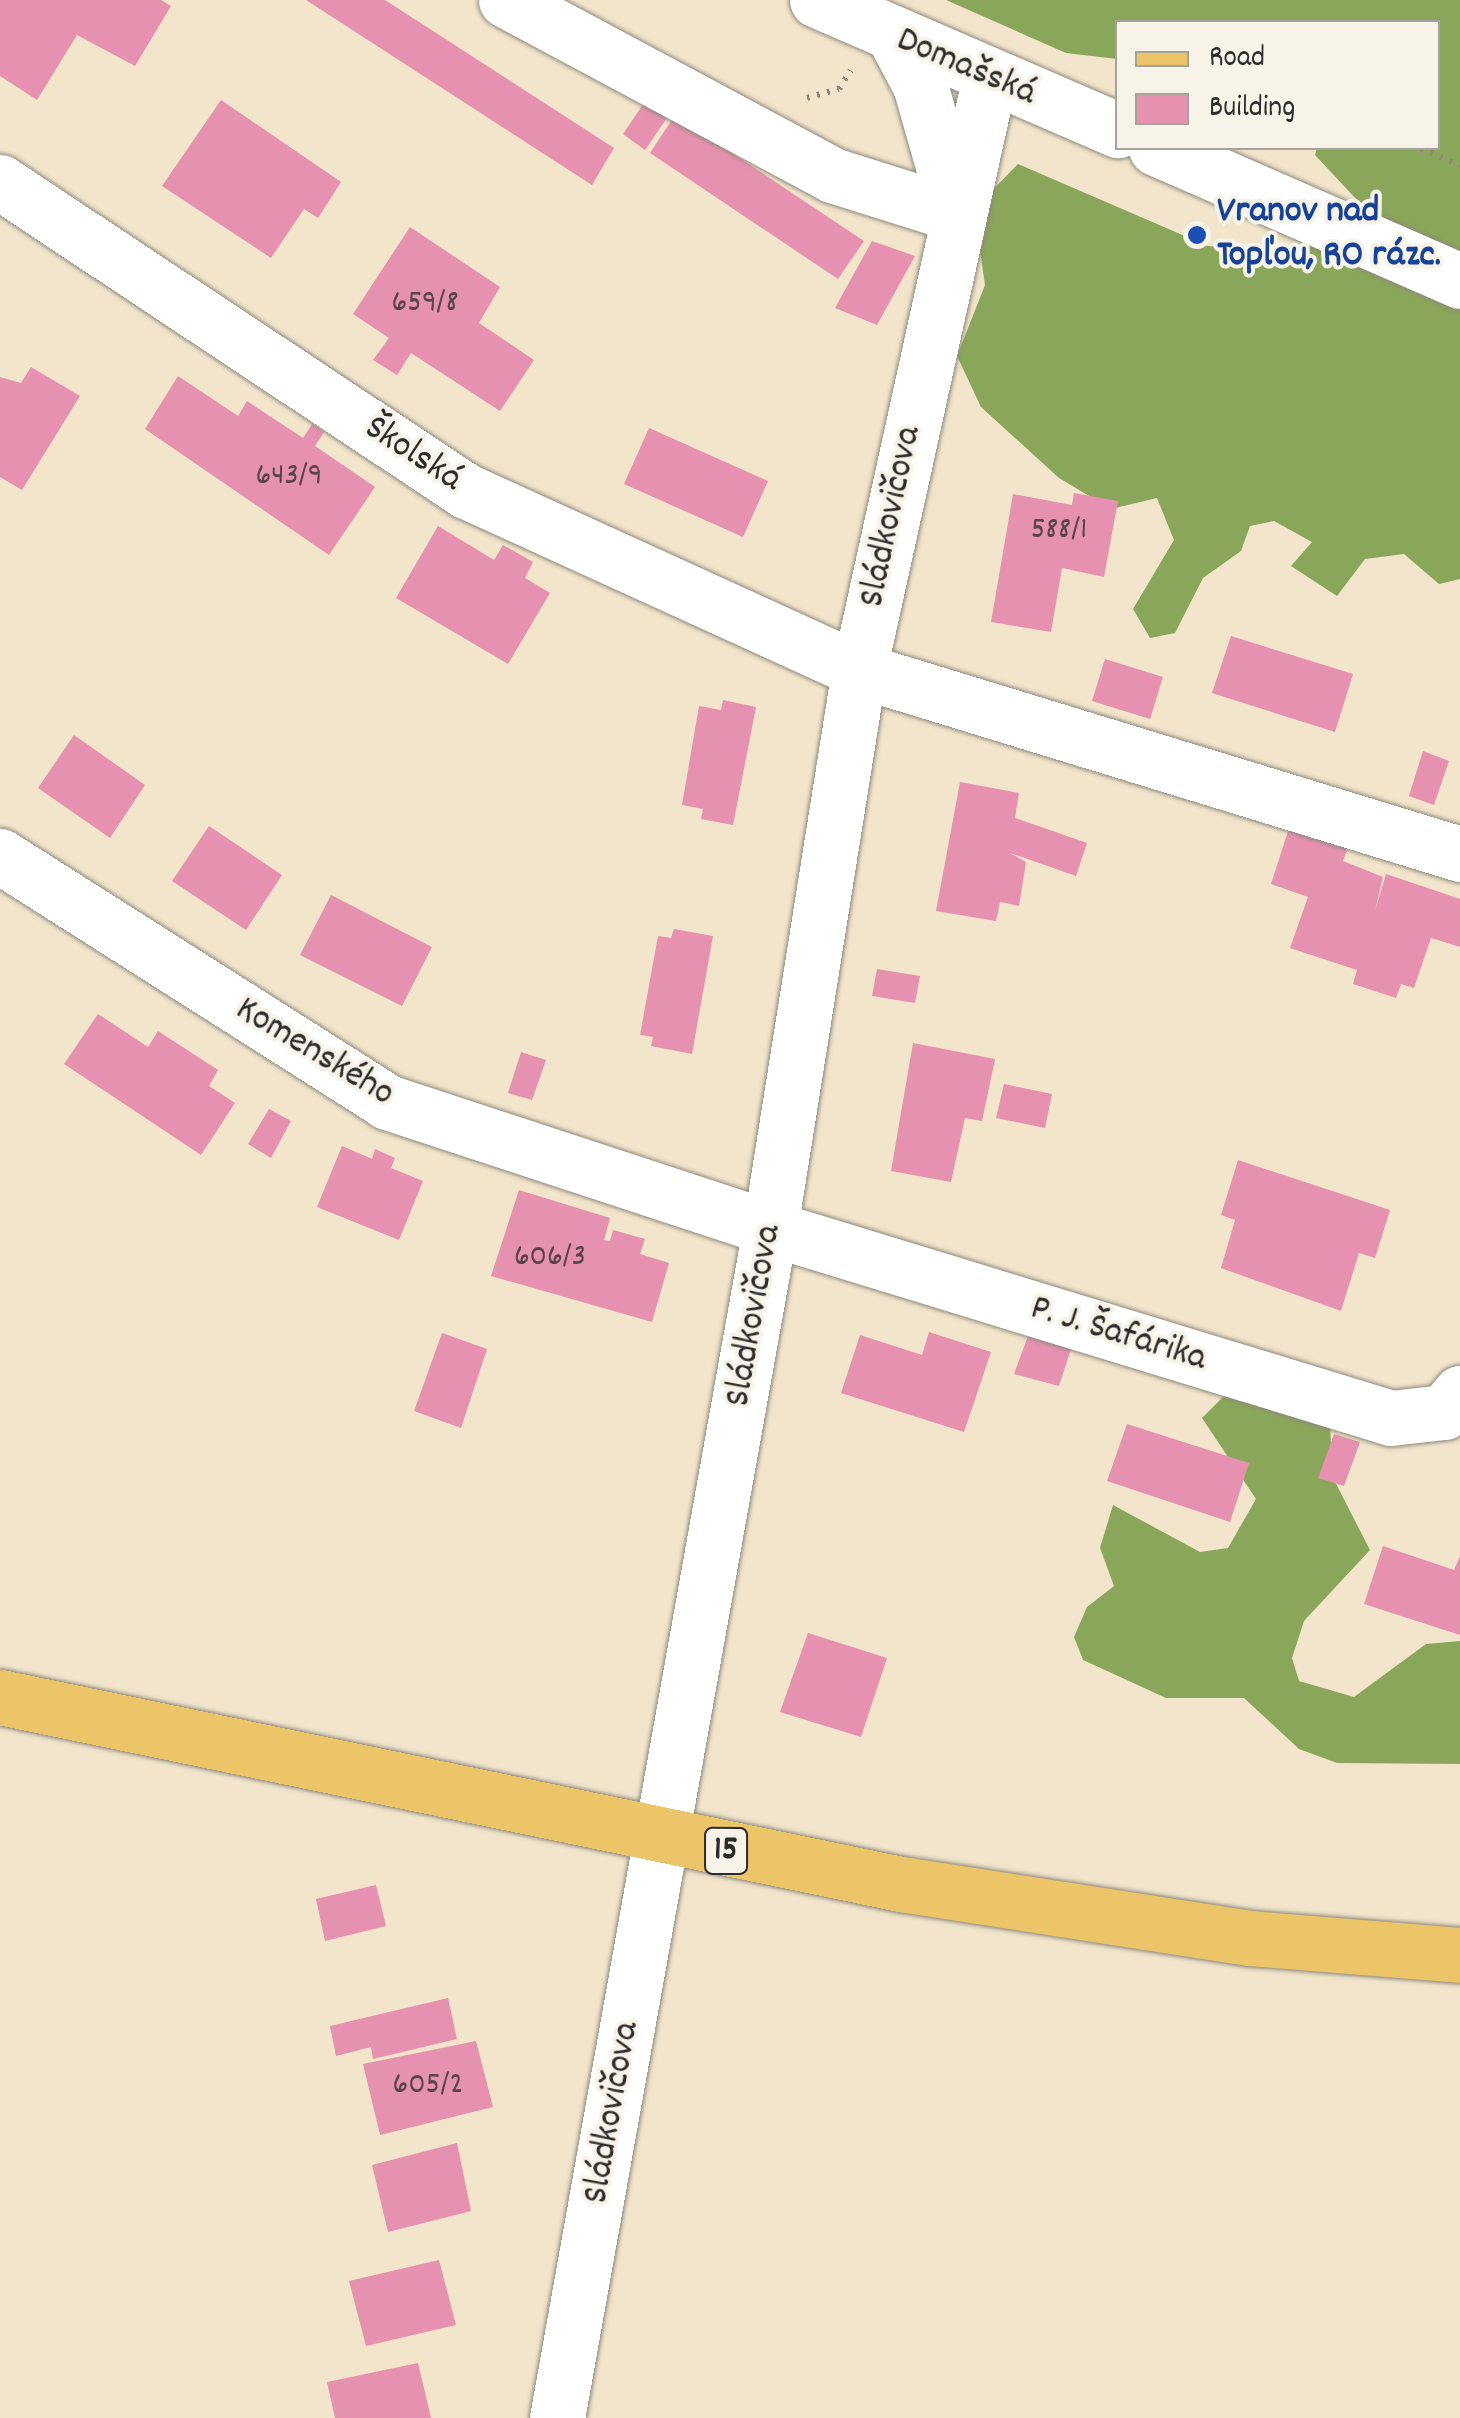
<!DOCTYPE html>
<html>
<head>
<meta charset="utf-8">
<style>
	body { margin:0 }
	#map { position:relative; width:1460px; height:2418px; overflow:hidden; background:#f2e5cc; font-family:Dekko,sans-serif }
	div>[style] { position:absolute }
	.forest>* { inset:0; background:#8aa65a }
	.building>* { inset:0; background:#e691b0 }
	.path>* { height:6px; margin-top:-3px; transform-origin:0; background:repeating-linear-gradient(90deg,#8e887c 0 2.5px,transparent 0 10.5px) }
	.roads { filter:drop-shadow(0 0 2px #8e887c) drop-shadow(0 0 2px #8e887c) }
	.minor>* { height:55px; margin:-27.5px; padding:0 27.5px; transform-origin:27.5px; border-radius:27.5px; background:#fff }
	.major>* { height:55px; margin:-27.5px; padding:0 27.5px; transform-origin:27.5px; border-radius:27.5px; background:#edc569 }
	.dots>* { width:28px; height:28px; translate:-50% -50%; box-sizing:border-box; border:5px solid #f7f3e8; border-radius:50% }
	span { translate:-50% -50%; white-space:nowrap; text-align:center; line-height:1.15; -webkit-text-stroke:8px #f7f3e8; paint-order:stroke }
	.number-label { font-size:32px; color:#5a444c }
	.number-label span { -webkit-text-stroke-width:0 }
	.shield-label span { padding:2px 8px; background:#f7f3e8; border:2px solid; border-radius:8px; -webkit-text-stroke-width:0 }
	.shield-label { font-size:35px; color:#2b2b2b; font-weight:700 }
	.street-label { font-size:38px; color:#2b2b2b }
	.transit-label { font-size:38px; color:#164399; font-weight:700 }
	.left { translate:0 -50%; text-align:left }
	.legend { position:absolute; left:1115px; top:20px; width:325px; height:130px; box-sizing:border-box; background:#f7f3e8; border:2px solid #a5a39c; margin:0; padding:12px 18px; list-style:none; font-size:30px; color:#2b2b2b }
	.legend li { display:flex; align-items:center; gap:20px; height:50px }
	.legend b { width:50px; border:2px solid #a5a39c }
</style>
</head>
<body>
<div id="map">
	<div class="forest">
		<i style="clip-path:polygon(946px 0,1460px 0,1460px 579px,1439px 584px,1404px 554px,1365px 559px,1337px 596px,1291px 566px,1312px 542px,1274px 521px,1250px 526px,1241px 551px,1203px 578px,1175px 633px,1150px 638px,1133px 609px,1174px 540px,1157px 498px,1111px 509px,1059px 478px,981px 407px,957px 356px,985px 285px,974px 209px,1018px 164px,1208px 246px,1283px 253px,1367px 230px,1357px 200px,1315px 155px,1317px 148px,1438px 148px,1438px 22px,1118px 22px,1117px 59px,1066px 53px)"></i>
		<i style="clip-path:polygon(1233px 1387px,1330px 1419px,1332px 1476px,1370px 1550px,1304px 1621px,1292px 1658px,1299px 1681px,1354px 1697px,1426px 1644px,1460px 1641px,1460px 1764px,1337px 1763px,1299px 1749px,1244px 1698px,1166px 1698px,1083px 1660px,1074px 1637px,1087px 1607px,1114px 1586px,1100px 1548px,1113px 1505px,1200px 1552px,1228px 1548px,1256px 1499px,1202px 1418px)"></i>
	</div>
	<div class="building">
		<i style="clip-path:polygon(0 0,161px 0,171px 6px,135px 66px,77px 35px,37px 100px,0 76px)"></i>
		<i style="clip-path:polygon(306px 0,385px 0,614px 148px,592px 185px)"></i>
		<i style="clip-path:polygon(648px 97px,671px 112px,645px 150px,623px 134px)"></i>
		<i style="clip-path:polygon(221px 100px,341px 182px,318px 218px,304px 209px,271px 258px,162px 186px)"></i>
		<i style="clip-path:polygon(675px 115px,864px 241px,838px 279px,650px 153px)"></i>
		<i style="clip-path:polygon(410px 227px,500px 287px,479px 323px,534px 360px,500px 411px,411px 353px,397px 375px,373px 360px,389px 338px,353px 314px)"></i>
		<i style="clip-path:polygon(872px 241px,915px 256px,877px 325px,835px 308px)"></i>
		<i style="clip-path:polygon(31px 367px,80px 396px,22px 490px,0 477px,0 377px,21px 383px)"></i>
		<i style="clip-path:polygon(178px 376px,238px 416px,247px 401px,303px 438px,312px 424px,324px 432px,315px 446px,375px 487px,329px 555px,145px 429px)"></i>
		<i style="clip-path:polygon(649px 428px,768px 481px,743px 537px,624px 484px)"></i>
		<i style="clip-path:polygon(1074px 493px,1118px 501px,1104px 577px,1062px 568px,1051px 632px,991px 622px,1013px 494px,1072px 505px)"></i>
		<i style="clip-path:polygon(438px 526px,494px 560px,503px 545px,533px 562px,525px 578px,550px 593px,508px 664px,396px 598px)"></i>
		<i style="clip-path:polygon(1231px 636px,1353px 674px,1335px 732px,1212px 693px)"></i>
		<i style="clip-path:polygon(1105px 659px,1163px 677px,1150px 719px,1092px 701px)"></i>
		<i style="clip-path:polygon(723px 700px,756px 707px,733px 825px,701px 819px,703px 809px,682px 805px,699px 706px,721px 710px)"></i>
		<i style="clip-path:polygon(74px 735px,145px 785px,110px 838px,38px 788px)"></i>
		<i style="clip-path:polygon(1423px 751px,1449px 761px,1434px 805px,1409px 796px)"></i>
		<i style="clip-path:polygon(960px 782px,1019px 793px,1015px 818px,1087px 843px,1076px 876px,1010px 853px,1026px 862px,1019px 906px,1000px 902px,996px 921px,936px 911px)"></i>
		<i style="clip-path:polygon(209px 826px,282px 875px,246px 930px,172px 881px)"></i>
		<i style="clip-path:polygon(1289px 828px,1348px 847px,1343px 861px,1383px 877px,1375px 911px,1386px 874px,1460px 899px,1460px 947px,1431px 938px,1414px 988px,1401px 984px,1396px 998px,1353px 984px,1357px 970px,1290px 948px,1308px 897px,1271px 884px)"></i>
		<i style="clip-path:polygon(331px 895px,432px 947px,402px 1006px,300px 955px)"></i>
		<i style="clip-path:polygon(674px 929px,713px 936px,692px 1054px,651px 1046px,653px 1037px,640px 1035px,658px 936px,671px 938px)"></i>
		<i style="clip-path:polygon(877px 969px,920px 976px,915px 1003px,872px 996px)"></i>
		<i style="clip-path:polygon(98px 1014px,148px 1047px,158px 1031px,218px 1070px,209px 1086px,235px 1103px,201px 1155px,64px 1064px)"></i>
		<i style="clip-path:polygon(913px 1043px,995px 1059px,982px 1121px,965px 1118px,951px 1182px,891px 1171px)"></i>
		<i style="clip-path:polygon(521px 1052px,546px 1060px,532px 1100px,508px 1093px)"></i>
		<i style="clip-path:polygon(1004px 1084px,1052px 1094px,1045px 1128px,996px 1118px)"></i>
		<i style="clip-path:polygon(269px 1109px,291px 1121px,271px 1158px,248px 1144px)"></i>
		<i style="clip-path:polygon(342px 1146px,372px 1159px,375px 1149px,395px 1158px,391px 1168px,423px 1181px,399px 1240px,317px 1207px)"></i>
		<i style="clip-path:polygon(1238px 1160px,1390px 1210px,1375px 1258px,1359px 1253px,1341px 1311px,1221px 1268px,1235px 1220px,1221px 1215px)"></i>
		<i style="clip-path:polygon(519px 1190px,610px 1218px,604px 1240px,610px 1241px,613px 1230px,645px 1239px,640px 1254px,669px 1263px,652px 1322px,491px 1276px)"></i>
		<i style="clip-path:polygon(929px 1332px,991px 1352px,964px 1432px,841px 1393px,860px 1335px,922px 1355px)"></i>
		<i style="clip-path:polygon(442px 1333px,487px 1349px,461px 1428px,414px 1411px)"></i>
		<i style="clip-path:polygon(1028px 1336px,1071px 1349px,1059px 1386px,1014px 1374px)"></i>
		<i style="clip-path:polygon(1127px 1424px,1249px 1463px,1230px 1522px,1107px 1481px)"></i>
		<i style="clip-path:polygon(1334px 1434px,1360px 1442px,1344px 1486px,1318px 1478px)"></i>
		<i style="clip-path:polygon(1383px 1546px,1454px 1570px,1460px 1556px,1460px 1635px,1364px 1604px)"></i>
		<i style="clip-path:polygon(808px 1633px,887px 1658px,861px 1737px,780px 1712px)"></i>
		<i style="clip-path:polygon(376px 1885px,386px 1926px,325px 1941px,316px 1899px)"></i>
		<i style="clip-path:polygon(448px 1998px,457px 2039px,373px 2059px,371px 2047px,336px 2056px,330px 2026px)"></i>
		<i style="clip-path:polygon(476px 2041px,493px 2107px,380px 2135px,363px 2064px)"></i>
		<i style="clip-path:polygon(457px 2143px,471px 2211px,388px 2232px,372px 2165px)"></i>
		<i style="clip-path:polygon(439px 2260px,456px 2325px,366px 2346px,349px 2281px)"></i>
		<i style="clip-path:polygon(418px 2363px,431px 2418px,335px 2418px,327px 2382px)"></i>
	</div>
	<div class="path">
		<i style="left:807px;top:98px;width:33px;rotate:-16deg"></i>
		<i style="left:839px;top:89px;width:22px;rotate:-58deg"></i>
		<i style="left:1421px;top:148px;width:43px;rotate:24.8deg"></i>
	</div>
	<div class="roads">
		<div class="minor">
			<i style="left:506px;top:0;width:370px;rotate:28.2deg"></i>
			<i style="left:832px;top:175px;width:130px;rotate:17.5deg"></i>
			<i style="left:817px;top:0;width:328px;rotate:23.4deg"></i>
			<i style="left:895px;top:38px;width:53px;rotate:62deg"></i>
			<i style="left:920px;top:85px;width:121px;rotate:74.1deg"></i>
			<i style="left:1156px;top:148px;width:332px;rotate:23.6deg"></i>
			<i style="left:0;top:182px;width:559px;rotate:33.55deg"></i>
			<i style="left:466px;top:491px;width:432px;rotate:24.5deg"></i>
			<i style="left:859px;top:670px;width:629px;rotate:17.02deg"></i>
			<i style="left:0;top:856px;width:459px;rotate:32.4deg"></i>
			<i style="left:387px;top:1102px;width:403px;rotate:18.2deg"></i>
			<i style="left:770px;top:1228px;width:649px;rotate:17.01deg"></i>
			<i style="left:1391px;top:1418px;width:53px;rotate:-6.5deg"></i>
			<i style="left:1444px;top:1412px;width:25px;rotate:-50deg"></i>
			<i style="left:557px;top:2418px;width:1209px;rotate:-79.85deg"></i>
			<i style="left:770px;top:1228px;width:565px;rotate:-80.94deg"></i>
			<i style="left:859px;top:670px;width:604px;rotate:-77.57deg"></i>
		</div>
		<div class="major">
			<i style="left:0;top:1697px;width:920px;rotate:11.73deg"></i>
			<i style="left:901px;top:1884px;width:353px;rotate:8.8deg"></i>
			<i style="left:1250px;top:1938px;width:211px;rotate:4.6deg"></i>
		</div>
	</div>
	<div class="dots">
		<i style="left:1197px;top:235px;background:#1a4fb4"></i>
	</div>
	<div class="number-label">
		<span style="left:425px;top:304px">659/8</span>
		<span style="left:289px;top:477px">643/9</span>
		<span style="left:1059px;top:531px">588/1</span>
		<span style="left:550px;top:1258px">606/3</span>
		<span style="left:428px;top:2086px">605/2</span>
	</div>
	<div class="shield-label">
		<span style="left:726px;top:1851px">15</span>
	</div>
	<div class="street-label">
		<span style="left:966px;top:68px;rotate:23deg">Domašská</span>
		<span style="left:413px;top:455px;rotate:33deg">Školská</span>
		<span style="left:892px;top:517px;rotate:-78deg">Sládkovičova</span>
		<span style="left:314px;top:1053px;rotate:31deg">Komenského</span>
		<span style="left:755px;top:1316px;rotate:-80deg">Sládkovičova</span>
		<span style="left:1118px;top:1335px;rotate:17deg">P. J. Šafárika</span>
		<span style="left:613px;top:2113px;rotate:-80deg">Sládkovičova</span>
	</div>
	<div class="transit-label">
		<span class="left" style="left:1217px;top:235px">Vranov nad<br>Topľou, RO rázc.</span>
	</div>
	<ul class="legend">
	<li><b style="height:12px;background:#edc569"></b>Road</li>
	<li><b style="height:28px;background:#e691b0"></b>Building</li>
	</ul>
</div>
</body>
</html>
